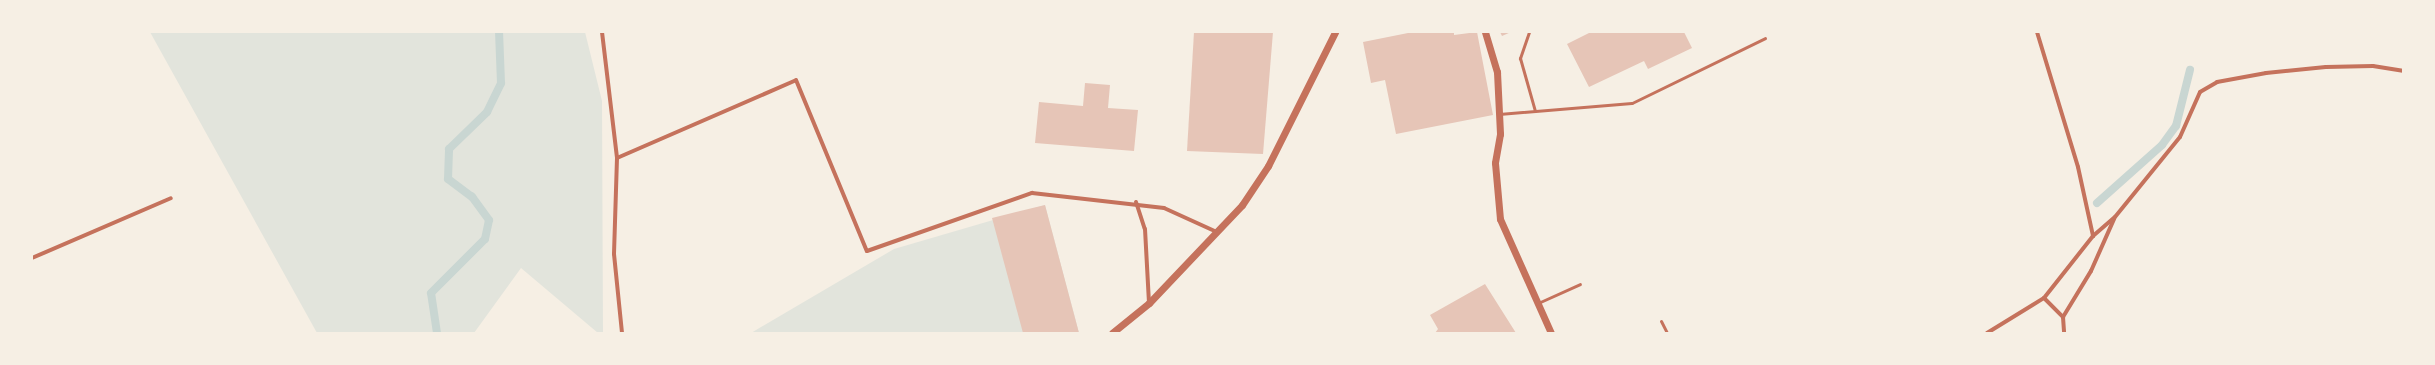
<!DOCTYPE html>
<html>
<head>
<meta charset="utf-8">
<style>
	body { margin:0 }
	#map { position:relative; width:2435px; height:365px; overflow:hidden; background:#f6efe4; font-family:Inter,sans-serif }
	div>[style] { position:absolute }
	.green>* { inset:0; background:#e2e4dc }
	.stream>* { height:8px; margin:-4px; padding:0 4px; transform-origin:4px; border-radius:4px; background:#c9d6d2 }
	.building>* { inset:0; background:#e6c5b7 }
	.service>* { height:3px; margin:-1.5px; padding:0 1.5px; transform-origin:1.5px; border-radius:1.5px; background:#c5725c }
	.minor>* { height:4px; margin:-2px; padding:0 2px; transform-origin:2px; border-radius:2px; background:#c5725c }
	.tertiary>* { height:7px; margin:-3.5px; padding:0 3.5px; transform-origin:3.5px; border-radius:3.5px; background:#c5725c }
	span { translate:-50% -50%; white-space:nowrap; text-align:center; line-height:1.15; -webkit-text-stroke:3px #f6efe4; paint-order:stroke }
	.frame { position:absolute; inset:0; border:33px solid #f6efe4; pointer-events:none }
</style>
</head>
<body>
<div id="map">
	<div class="green">
		<i style="clip-path:polygon(150px 32px,585px 32px,602px 101px,603px 333px,598px 333px,521px 268px,474px 333px,317px 333px)"></i>
		<i style="clip-path:polygon(1045px 205px,1079px 333px,751px 333px,894px 249px)"></i>
	</div>
	<div class="stream">
		<i style="left:2097px;top:203px;width:87px;rotate:-41.7deg"></i>
		<i style="left:2162px;top:145px;width:24px;rotate:-54deg"></i>
		<i style="left:2176px;top:126px;width:58px;rotate:-76deg"></i>
		<i style="left:437px;top:333px;width:40px;rotate:-98.5deg"></i>
		<i style="left:431px;top:293px;width:76px;rotate:-45deg"></i>
		<i style="left:485px;top:239px;width:19px;rotate:-78deg"></i>
		<i style="left:489px;top:220px;width:29px;rotate:-126deg"></i>
		<i style="left:472px;top:197px;width:30px;rotate:-143deg"></i>
		<i style="left:448px;top:179px;width:30px;rotate:-88deg"></i>
		<i style="left:449px;top:149px;width:53px;rotate:-44.2deg"></i>
		<i style="left:487px;top:112px;width:32px;rotate:-64deg"></i>
		<i style="left:501px;top:83px;width:51px;rotate:-92.2deg"></i>
	</div>
	<div class="building">
		<i style="clip-path:polygon(1194px 32px,1273px 32px,1263px 154px,1187px 151px)"></i>
		<i style="clip-path:polygon(1413px 32px,1454px 32px,1454px 35px,1477px 32px,1493px 115px,1396px 134px,1385px 80px,1371px 83px,1363px 42px)"></i>
		<i style="clip-path:polygon(1500px 32px,1511px 32px,1502px 36px)"></i>
		<i style="clip-path:polygon(1591px 32px,1684px 32px,1692px 48px,1648px 69px,1644px 61px,1589px 87px,1567px 44px)"></i>
		<i style="clip-path:polygon(1085px 83px,1110px 85px,1108px 108px,1138px 110px,1134px 151px,1035px 143px,1039px 102px,1083px 106px)"></i>
		<i style="clip-path:polygon(1045px 205px,1079px 333px,1023px 333px,992px 218px)"></i>
		<i style="clip-path:polygon(1485px 284px,1516px 333px,1435px 333px,1438px 329px,1430px 315px)"></i>
	</div>
	<div class="service">
		<i style="left:1529px;top:32px;width:28px;rotate:109deg"></i>
		<i style="left:1520px;top:58px;width:55px;rotate:74.2deg"></i>
		<i style="left:1499px;top:114px;width:133px;rotate:-4.7deg"></i>
		<i style="left:1632px;top:103px;width:148px;rotate:-26deg"></i>
		<i style="left:1538px;top:303px;width:46px;rotate:-24.3deg"></i>
		<i style="left:1661px;top:321px;width:13px;rotate:63deg"></i>
	</div>
	<div class="minor">
		<i style="left:602px;top:32px;width:127px;rotate:83.2deg"></i>
		<i style="left:617px;top:158px;width:96px;rotate:91.8deg"></i>
		<i style="left:614px;top:254px;width:79px;rotate:84.2deg"></i>
		<i style="left:2037px;top:32px;width:141px;rotate:73.1deg"></i>
		<i style="left:2078px;top:167px;width:71px;rotate:77.7deg"></i>
		<i style="left:617px;top:158px;width:195px;rotate:-23.5deg"></i>
		<i style="left:796px;top:80px;width:185px;rotate:67.5deg"></i>
		<i style="left:867px;top:251px;width:175px;rotate:-19.4deg"></i>
		<i style="left:1032px;top:193px;width:133px;rotate:6.5deg"></i>
		<i style="left:1164px;top:208px;width:58px;rotate:24.4deg"></i>
		<i style="left:1136px;top:202px;width:28px;rotate:72deg"></i>
		<i style="left:1145px;top:229px;width:73px;rotate:86.9deg"></i>
		<i style="left:32px;top:258px;width:151px;rotate:-23.3deg"></i>
		<i style="left:2044px;top:298px;width:27px;rotate:45deg"></i>
		<i style="left:2063px;top:317px;width:16px;rotate:86deg"></i>
		<i style="left:2063px;top:317px;width:54px;rotate:-58.7deg"></i>
		<i style="left:2091px;top:271px;width:57px;rotate:-66.1deg"></i>
		<i style="left:1987px;top:333px;width:67px;rotate:-31.6deg"></i>
		<i style="left:2044px;top:298px;width:79px;rotate:-51.7deg"></i>
		<i style="left:2093px;top:236px;width:29px;rotate:-41deg"></i>
		<i style="left:2115px;top:217px;width:103px;rotate:-50.9deg"></i>
		<i style="left:2180px;top:137px;width:49px;rotate:-66deg"></i>
		<i style="left:2200px;top:92px;width:20px;rotate:-30deg"></i>
		<i style="left:2217px;top:82px;width:50px;rotate:-10.4deg"></i>
		<i style="left:2266px;top:73px;width:60px;rotate:-5.7deg"></i>
		<i style="left:2326px;top:67px;width:47px;rotate:-1.2deg"></i>
		<i style="left:2373px;top:66px;width:30px;rotate:9deg"></i>
	</div>
	<div class="tertiary">
		<i style="left:1485px;top:32px;width:42px;rotate:73.3deg"></i>
		<i style="left:1497px;top:72px;width:62px;rotate:87.2deg"></i>
		<i style="left:1500px;top:134px;width:29px;rotate:100deg"></i>
		<i style="left:1495px;top:163px;width:56px;rotate:84.9deg"></i>
		<i style="left:1500px;top:219px;width:125px;rotate:65.9deg"></i>
		<i style="left:1112px;top:333px;width:48px;rotate:-39deg"></i>
		<i style="left:1149px;top:303px;width:135px;rotate:-46.5deg"></i>
		<i style="left:1242px;top:205px;width:47px;rotate:-56.3deg"></i>
		<i style="left:1268px;top:166px;width:150px;rotate:-63.4deg"></i>
	</div>
	<div class="frame"></div>
</div>
</body>
</html>
